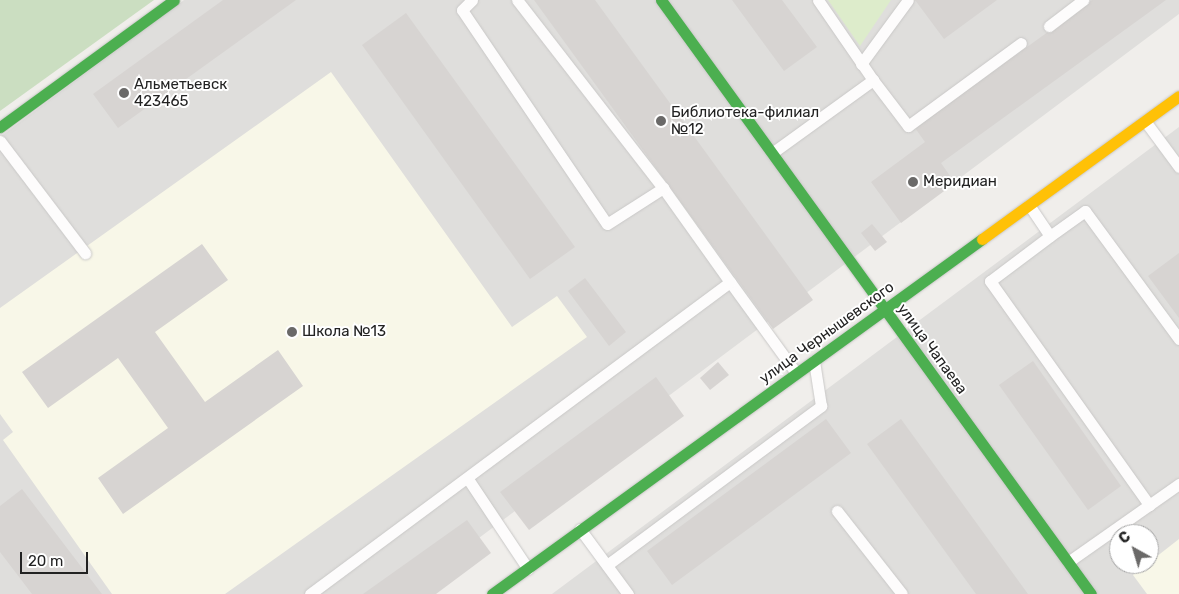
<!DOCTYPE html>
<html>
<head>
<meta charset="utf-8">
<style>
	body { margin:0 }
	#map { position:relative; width:1179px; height:594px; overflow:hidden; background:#f0eeeb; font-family:Rubik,sans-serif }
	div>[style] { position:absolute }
	.residential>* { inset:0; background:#dfdedc }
	.education>* { inset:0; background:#f8f7e8 }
	.grass>* { inset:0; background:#ddeccb }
	.forest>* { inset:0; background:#cbdec1 }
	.building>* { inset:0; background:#d7d4d2 }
	.roads { filter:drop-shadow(0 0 1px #c9c8c7) drop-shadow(0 0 1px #c9c8c7) }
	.lane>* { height:11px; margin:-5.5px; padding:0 5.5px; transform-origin:5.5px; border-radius:5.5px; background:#fdfcfc }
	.fast>* { height:11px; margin:-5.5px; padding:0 5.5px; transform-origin:5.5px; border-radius:5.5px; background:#4caf50 }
	.slow>* { height:11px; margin:-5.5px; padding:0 5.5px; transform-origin:5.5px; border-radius:5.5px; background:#ffc107 }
	.dots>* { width:14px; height:14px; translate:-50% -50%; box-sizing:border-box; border:2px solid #fff; border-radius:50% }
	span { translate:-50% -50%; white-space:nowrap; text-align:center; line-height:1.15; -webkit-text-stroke:4px #fff; paint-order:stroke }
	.poi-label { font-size:15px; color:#222 }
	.left { translate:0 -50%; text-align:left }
	.street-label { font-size:15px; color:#222 }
	.north { position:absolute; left:1109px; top:524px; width:50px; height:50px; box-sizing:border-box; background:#fff; border:1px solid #a7a7a7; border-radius:50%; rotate:321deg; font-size:14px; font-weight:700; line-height:20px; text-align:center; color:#222 }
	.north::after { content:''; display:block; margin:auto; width:18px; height:22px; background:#6a6968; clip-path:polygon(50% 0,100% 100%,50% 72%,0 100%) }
	.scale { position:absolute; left:20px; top:552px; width:68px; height:22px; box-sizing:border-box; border:2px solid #222; border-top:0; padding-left:6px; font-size:15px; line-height:18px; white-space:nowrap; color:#222; -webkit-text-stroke:4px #fff; paint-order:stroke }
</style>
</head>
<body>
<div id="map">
	<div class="residential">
		<i style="clip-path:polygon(184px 0,1179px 0,1179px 14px,404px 594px,0 594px,0 137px)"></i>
		<i style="clip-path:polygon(evenodd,1179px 127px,1179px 594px,552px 594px,1179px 127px,1119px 534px,1149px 534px,1149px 564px,1119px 564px,1119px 534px)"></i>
	</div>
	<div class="education">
		<i style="clip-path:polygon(331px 72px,512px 327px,557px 296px,587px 337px,225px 594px,112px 594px,3px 440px,13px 432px,0 414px,0 308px)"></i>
		<i style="clip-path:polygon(1179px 539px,1179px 594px,1147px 594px,1133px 575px)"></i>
	</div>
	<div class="grass">
		<i style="clip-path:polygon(828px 0,891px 0,860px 46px)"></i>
	</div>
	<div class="forest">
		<i style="clip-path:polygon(0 0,154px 0,0 111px)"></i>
	</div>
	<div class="building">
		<i style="clip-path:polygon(223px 0,296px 0,118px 128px,93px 94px)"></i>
		<i style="clip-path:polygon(534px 0,595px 0,813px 300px,773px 329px)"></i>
		<i style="clip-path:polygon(732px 0,782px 0,817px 47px,784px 71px)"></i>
		<i style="clip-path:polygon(915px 0,997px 0,944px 39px)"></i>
		<i style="clip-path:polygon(1092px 0,1166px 0,941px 163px,955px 183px,901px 223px,871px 182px,925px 142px,915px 128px)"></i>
		<i style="clip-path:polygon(406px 13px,575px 247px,530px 279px,362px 45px)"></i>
		<i style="clip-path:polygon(872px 224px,887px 242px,875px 251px,861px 233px)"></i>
		<i style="clip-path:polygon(202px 244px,228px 280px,155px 332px,205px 402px,278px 350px,303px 386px,123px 514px,98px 478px,168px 428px,118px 358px,48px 408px,22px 372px)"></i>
		<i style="clip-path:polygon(1179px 253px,1179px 318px,1148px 276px)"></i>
		<i style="clip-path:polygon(585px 278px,626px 332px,609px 346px,568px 291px)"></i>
		<i style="clip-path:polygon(1033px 361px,1121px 486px,1088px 510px,999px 385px)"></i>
		<i style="clip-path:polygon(718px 362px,729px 375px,710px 390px,700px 378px)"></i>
		<i style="clip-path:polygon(656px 377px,684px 416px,529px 530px,500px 492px)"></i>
		<i style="clip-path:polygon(826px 419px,851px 453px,672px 585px,647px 551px)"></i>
		<i style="clip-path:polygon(901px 419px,1028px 594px,976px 594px,867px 444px)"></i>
		<i style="clip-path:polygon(22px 489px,102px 594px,32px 594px,0 552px,0 506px)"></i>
		<i style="clip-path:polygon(467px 520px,491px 553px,436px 594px,363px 594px)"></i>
	</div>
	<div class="roads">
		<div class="lane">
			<i style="left:472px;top:0;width:14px;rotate:135deg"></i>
			<i style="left:462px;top:10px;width:258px;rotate:55.9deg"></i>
			<i style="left:607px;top:224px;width:67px;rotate:-32.7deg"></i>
			<i style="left:1049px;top:26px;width:43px;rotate:-37.4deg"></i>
			<i style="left:861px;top:64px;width:79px;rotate:-53.7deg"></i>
			<i style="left:873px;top:80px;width:58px;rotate:52.7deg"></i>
			<i style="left:908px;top:126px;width:140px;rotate:-36.3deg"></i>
			<i style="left:1145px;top:121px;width:57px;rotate:53.5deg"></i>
			<i style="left:0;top:141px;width:141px;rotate:52.8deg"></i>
			<i style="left:772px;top:153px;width:125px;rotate:-35.9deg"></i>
			<i style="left:873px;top:80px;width:97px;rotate:-124.5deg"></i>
			<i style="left:1029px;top:205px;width:37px;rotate:56deg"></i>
			<i style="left:1050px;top:236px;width:75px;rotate:143.1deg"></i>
			<i style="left:990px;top:281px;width:275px;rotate:54.6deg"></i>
			<i style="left:1050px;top:236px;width:43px;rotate:-35.5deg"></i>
			<i style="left:1085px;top:211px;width:159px;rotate:53.7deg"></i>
			<i style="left:730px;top:282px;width:112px;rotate:54deg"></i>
			<i style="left:468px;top:479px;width:108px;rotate:56.3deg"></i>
			<i style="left:837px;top:511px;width:105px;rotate:51.9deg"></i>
			<i style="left:580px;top:529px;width:81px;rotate:53.6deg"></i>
			<i style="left:1068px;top:562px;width:136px;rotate:-35.1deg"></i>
			<i style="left:607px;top:565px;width:267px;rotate:-36.6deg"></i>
			<i style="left:821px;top:406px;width:46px;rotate:-98.8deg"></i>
			<i style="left:310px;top:594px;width:523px;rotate:-36.61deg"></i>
			<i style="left:730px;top:282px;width:115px;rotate:-125.5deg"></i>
			<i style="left:663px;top:188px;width:238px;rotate:-127.8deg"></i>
		</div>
		<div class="fast">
			<i style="left:661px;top:0;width:733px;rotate:54.1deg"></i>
			<i style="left:0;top:127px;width:215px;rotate:-36.1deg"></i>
			<i style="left:492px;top:594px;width:605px;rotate:-35.92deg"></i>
		</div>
		<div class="slow">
			<i style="left:982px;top:239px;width:243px;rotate:-36deg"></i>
		</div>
	</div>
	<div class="dots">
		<i style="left:124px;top:93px;background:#6a6968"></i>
		<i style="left:661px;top:121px;background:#6a6968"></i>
		<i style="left:913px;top:182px;background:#6a6968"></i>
		<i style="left:292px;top:332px;background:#6a6968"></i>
	</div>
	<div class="poi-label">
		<span class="left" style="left:134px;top:93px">Альметьевск<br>423465</span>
		<span class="left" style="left:671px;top:121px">Библиотека-филиал<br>№12</span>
		<span class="left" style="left:923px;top:182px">Меридиан</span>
		<span class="left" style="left:302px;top:332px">Школа №13</span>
	</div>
	<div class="street-label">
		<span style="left:827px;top:333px;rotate:-36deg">улица Чернышевского</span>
		<span style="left:932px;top:349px;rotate:54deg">улица Чапаева</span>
	</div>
	<div class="north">С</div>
	<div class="scale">20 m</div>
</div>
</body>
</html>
